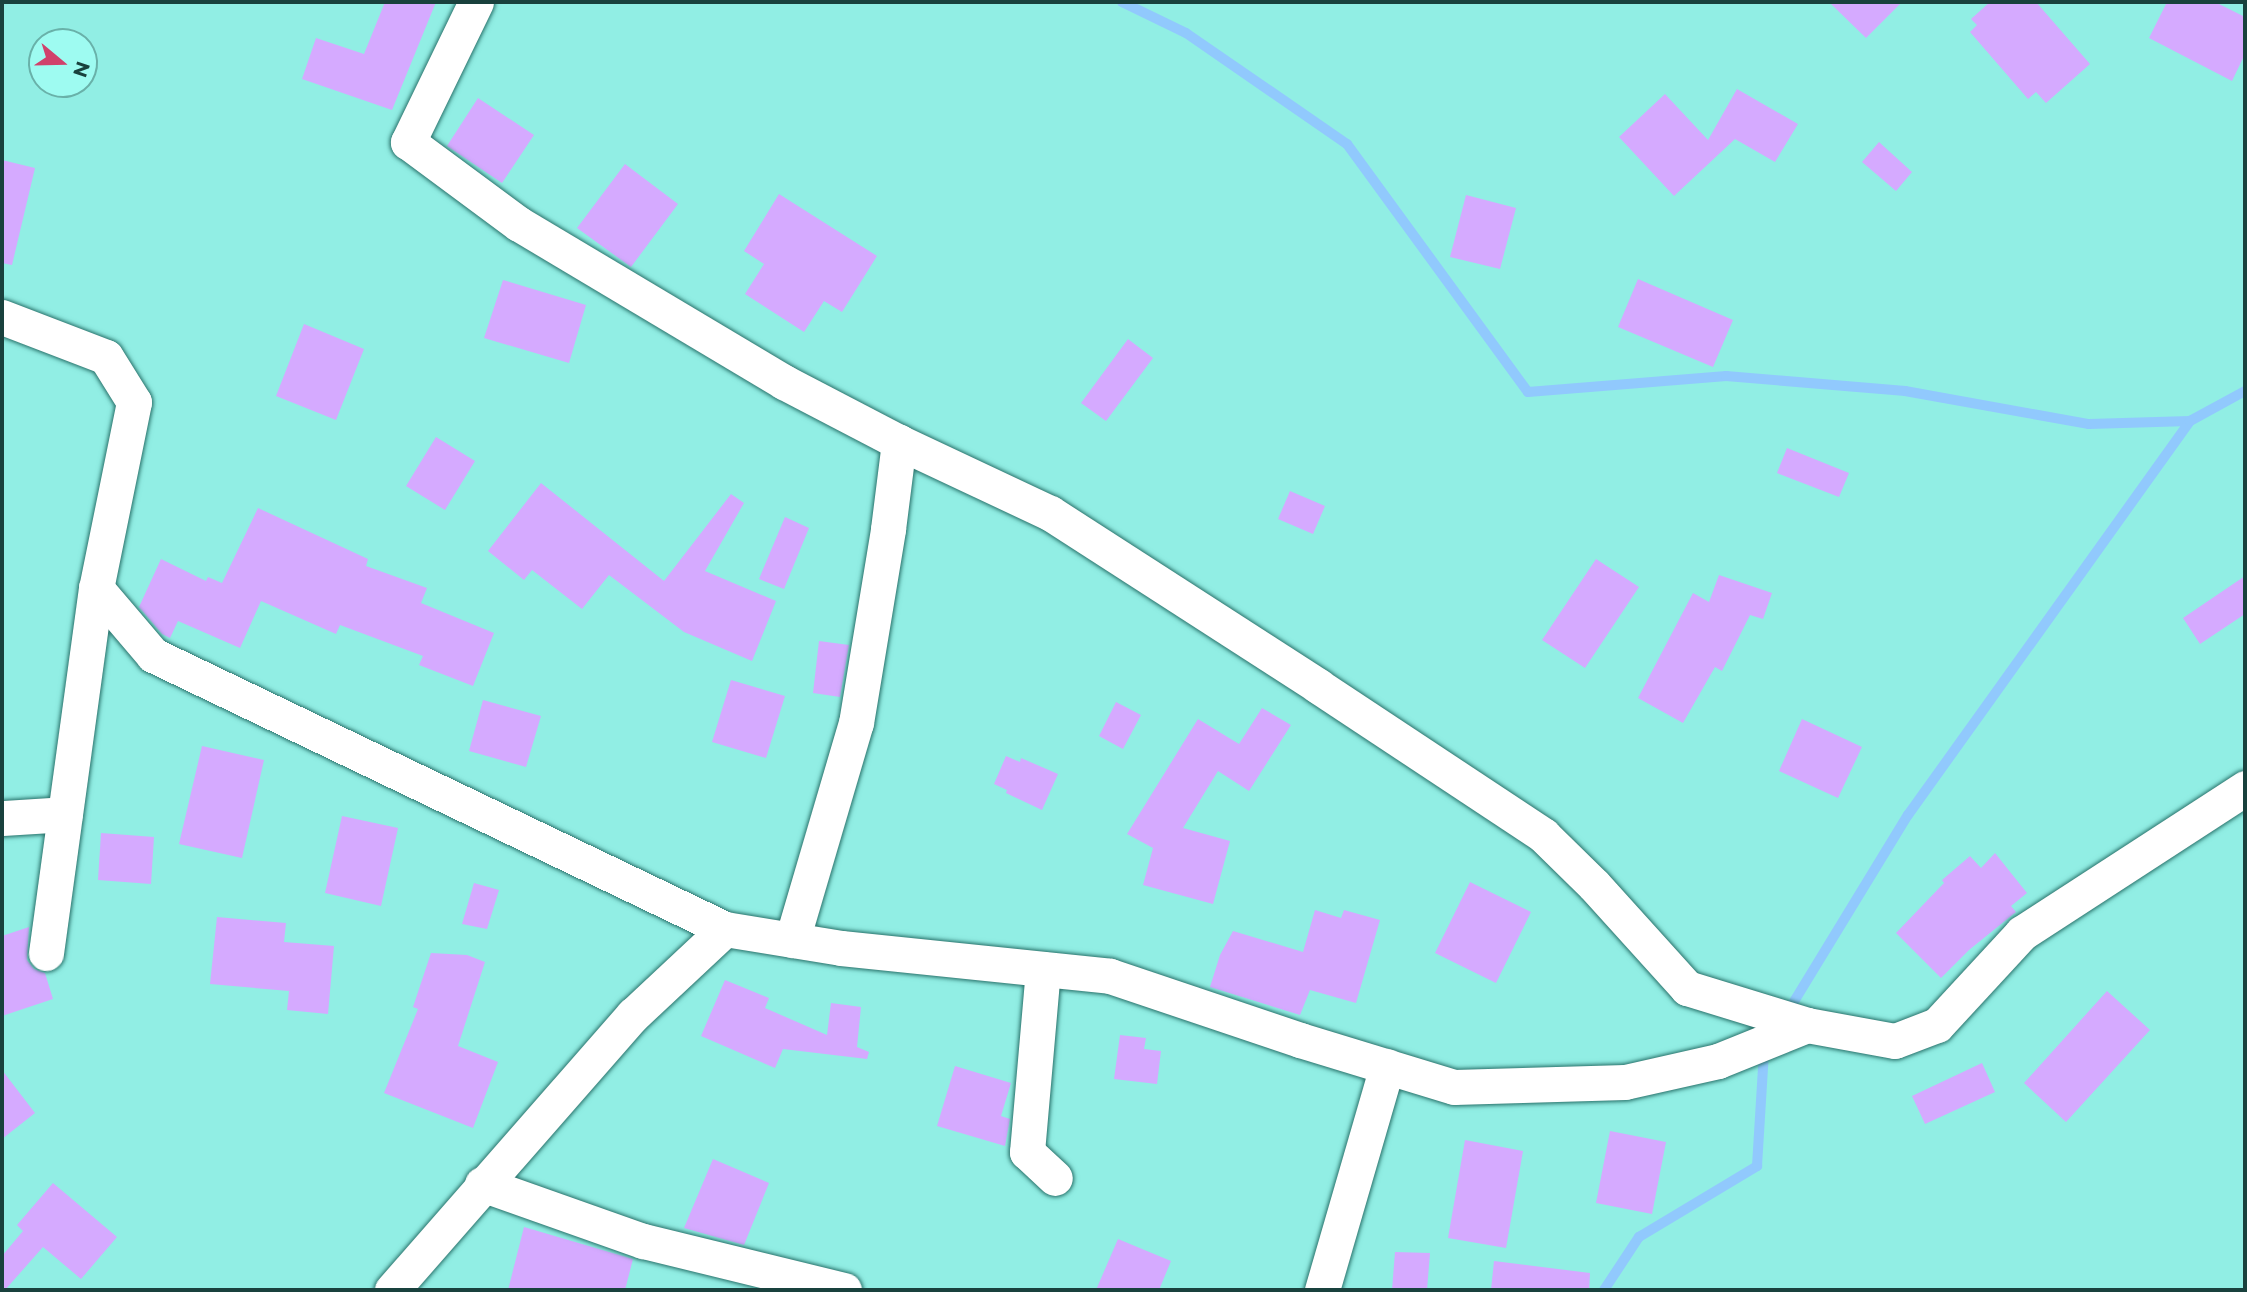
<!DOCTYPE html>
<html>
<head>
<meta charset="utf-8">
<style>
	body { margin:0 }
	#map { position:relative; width:2247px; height:1292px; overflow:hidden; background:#91eee4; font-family:Montserrat,sans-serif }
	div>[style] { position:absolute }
	.stream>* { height:10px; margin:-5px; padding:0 5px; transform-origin:5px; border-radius:5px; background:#91c9fd }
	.building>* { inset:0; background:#d5aaff }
	.roads { filter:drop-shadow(0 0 2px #29726b) drop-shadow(0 0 2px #29726b) }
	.minor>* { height:35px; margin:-17.5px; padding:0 17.5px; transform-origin:17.5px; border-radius:17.5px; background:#fff }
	span { translate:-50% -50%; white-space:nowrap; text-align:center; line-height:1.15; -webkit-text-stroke:5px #9efbf1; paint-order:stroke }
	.frame { position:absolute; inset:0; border:4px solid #19413d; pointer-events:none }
	.north { position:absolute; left:28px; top:28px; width:70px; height:70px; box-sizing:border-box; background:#9efbf1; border:2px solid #69b1a9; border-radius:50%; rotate:109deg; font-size:19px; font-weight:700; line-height:28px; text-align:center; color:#19413d }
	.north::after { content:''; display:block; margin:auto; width:24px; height:32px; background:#d0416b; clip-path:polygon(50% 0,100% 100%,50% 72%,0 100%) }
</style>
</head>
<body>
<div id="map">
	<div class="stream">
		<i style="left:1122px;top:2px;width:71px;rotate:25.8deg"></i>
		<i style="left:1186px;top:33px;width:196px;rotate:34.6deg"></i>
		<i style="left:1347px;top:144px;width:307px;rotate:53.9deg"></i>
		<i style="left:1528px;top:392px;width:199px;rotate:-4.6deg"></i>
		<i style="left:1726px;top:376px;width:180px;rotate:4.8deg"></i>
		<i style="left:1905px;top:391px;width:187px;rotate:10.2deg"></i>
		<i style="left:2089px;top:424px;width:101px;rotate:-1.7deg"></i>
		<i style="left:1787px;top:1013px;width:232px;rotate:-58.6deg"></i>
		<i style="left:1908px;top:815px;width:485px;rotate:-54.4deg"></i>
		<i style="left:2190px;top:421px;width:63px;rotate:-28.6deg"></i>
		<i style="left:1604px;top:1290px;width:64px;rotate:-56.6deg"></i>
		<i style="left:1639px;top:1237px;width:138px;rotate:-31deg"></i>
		<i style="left:1757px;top:1166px;width:116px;rotate:-86.5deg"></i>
	</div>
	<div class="building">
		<i style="clip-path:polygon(385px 2px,436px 2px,392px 110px,302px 79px,316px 38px,364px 54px)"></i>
		<i style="clip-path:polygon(1829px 2px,1902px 2px,1866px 38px)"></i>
		<i style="clip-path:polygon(1990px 2px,2036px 2px,2090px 64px,2046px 103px,2036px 92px,2028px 99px,1970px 32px,1977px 25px,1971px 19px)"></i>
		<i style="clip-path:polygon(2167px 2px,2215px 2px,2245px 17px,2245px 54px,2232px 81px,2149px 38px)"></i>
		<i style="clip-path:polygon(1737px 89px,1798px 124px,1775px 162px,1735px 139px,1674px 196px,1619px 137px,1665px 94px,1708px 140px)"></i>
		<i style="clip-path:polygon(478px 98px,534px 135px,502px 183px,447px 146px)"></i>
		<i style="clip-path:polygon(1879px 142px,1912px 172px,1896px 191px,1862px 162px)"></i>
		<i style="clip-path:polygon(2px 160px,35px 168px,12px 265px,2px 263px)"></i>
		<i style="clip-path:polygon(625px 164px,678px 204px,631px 267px,577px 228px)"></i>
		<i style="clip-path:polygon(779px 194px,877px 256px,842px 312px,824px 301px,804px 332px,745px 294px,764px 264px,744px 251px)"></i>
		<i style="clip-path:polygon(1466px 195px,1516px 208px,1500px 269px,1450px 257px)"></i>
		<i style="clip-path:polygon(1638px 279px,1733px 320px,1713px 367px,1618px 327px)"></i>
		<i style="clip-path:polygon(503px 280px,586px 305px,569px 363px,484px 338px)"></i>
		<i style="clip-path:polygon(304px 324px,364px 349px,336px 420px,276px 396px)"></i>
		<i style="clip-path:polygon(1128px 339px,1153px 358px,1106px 421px,1081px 403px)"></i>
		<i style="clip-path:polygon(436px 437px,475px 461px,445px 510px,406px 486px)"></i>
		<i style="clip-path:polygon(1787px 448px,1849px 473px,1839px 497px,1777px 473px)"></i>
		<i style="clip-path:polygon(541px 483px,664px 581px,731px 494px,744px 503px,705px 571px,776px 601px,752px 661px,684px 632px,609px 575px,582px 609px,532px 570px,524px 580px,488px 551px)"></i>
		<i style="clip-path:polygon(1290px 491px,1325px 506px,1313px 534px,1278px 519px)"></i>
		<i style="clip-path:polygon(258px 508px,368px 559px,366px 566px,427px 588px,421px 603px,494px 633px,473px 686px,419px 665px,423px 656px,340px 625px,336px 634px,261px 601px,240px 648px,178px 621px,170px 638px,162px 634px,139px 607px,161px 559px,206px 581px,208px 577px,222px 583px)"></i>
		<i style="clip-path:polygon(785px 517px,809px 528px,784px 589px,759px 579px)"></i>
		<i style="clip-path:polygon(1596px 559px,1639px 587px,1585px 668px,1542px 640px)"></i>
		<i style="clip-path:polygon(1719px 575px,1772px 593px,1763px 619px,1750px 615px,1722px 671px,1715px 667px,1683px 723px,1638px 698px,1693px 593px,1709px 602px)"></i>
		<i style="clip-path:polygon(2245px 576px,2245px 614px,2200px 644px,2183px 618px)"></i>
		<i style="clip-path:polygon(819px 641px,849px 645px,840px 697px,813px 693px)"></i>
		<i style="clip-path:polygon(731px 680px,785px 696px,766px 758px,712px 742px)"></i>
		<i style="clip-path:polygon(483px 700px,541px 716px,526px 767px,469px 751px)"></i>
		<i style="clip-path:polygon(1116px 702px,1141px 715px,1123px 749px,1099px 736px)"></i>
		<i style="clip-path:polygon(1262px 708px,1291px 725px,1249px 791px,1218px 771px,1183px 828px,1230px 841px,1213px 904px,1143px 885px,1153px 848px,1127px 834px,1198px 719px,1239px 744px)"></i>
		<i style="clip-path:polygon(1802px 719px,1862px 747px,1838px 798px,1779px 771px)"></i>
		<i style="clip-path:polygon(202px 746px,264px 760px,242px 858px,179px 844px)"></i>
		<i style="clip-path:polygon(1006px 756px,1020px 762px,1021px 758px,1058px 774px,1042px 810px,1006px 793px,1007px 790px,994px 784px)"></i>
		<i style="clip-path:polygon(342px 816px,398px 828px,381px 906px,325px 893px)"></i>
		<i style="clip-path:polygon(101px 833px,154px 837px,151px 884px,98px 880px)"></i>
		<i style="clip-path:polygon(1995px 853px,2027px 893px,2011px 906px,2016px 912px,1969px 950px,1941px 978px,1896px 933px,1944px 883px,1942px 880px,1970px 856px,1981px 868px)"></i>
		<i style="clip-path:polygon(1470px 882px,1531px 912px,1496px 983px,1435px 953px)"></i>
		<i style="clip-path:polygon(474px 883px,499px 890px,487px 929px,462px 924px)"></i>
		<i style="clip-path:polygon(1315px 910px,1341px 918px,1344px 910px,1380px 920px,1356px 1003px,1310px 990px,1300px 1015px,1210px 987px,1220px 955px,1233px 931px,1303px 952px)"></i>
		<i style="clip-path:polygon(217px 917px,286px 923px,284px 942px,334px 946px,328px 1014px,287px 1010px,289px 991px,210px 984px)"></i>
		<i style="clip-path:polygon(29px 927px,27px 960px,34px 969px,45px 973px,53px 999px,2px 1016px,2px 936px)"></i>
		<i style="clip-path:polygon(431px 953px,467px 955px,485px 962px,458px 1046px,498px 1062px,473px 1128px,384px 1093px,418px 1009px,413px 1007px)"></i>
		<i style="clip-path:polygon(725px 980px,769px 998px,765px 1008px,827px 1035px,831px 1003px,861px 1007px,857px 1047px,869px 1052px,867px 1059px,783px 1049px,775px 1068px,701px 1036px)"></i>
		<i style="clip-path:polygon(2107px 991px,2150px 1030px,2066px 1122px,2024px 1083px)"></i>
		<i style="clip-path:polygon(1120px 1035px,1146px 1038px,1144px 1049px,1161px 1051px,1157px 1084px,1114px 1079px)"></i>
		<i style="clip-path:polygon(1982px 1063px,1995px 1092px,1925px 1124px,1912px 1096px)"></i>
		<i style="clip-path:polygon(955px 1066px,1011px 1083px,1001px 1116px,1010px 1119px,1005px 1146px,937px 1126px)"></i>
		<i style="clip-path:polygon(2px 1070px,35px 1113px,2px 1139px)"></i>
		<i style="clip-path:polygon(1610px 1131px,1666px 1142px,1652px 1214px,1596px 1203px)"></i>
		<i style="clip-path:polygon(1465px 1140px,1523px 1151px,1506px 1248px,1448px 1238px)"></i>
		<i style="clip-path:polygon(713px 1159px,769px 1183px,744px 1245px,684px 1228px)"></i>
		<i style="clip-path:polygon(53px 1183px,117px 1237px,81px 1279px,43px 1247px,5px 1290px,2px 1290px,2px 1256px,23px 1231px,17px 1225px)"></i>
		<i style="clip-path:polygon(524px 1227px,633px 1259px,625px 1290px,508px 1290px)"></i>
		<i style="clip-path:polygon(1118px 1239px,1171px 1261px,1159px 1290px,1096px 1290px)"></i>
		<i style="clip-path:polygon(1395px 1252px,1430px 1253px,1427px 1290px,1392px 1290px)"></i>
		<i style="clip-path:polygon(1494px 1261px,1590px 1273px,1589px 1290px,1491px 1290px)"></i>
	</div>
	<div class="roads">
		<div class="minor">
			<i style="left:476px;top:2px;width:156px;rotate:115.9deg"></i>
			<i style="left:408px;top:142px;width:138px;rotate:36.5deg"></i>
			<i style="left:519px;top:224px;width:309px;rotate:30.8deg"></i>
			<i style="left:784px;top:382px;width:130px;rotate:27.6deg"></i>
			<i style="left:899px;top:442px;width:167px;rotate:25.2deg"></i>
			<i style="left:1050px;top:513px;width:319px;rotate:32.8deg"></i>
			<i style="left:1318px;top:686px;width:270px;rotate:33.5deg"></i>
			<i style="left:1543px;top:835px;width:71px;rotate:44.4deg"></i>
			<i style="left:1594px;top:885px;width:139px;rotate:47.9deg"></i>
			<i style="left:1687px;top:988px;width:126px;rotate:17.1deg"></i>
			<i style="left:1807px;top:1025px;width:89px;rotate:10.3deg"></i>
			<i style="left:1895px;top:1041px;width:45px;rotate:-20.9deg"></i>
			<i style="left:1937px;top:1025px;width:125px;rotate:-47.3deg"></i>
			<i style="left:2022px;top:933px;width:266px;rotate:-33deg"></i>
			<i style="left:2px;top:317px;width:111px;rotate:21deg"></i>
			<i style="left:106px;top:357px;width:53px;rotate:58.1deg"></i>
			<i style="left:134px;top:402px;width:190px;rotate:101.5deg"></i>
			<i style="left:96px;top:588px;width:88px;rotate:49.6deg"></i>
			<i style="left:153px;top:655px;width:634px;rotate:25.6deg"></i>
			<i style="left:725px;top:929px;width:118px;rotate:9.3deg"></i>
			<i style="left:841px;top:948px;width:270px;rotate:5.9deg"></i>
			<i style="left:1110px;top:976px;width:200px;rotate:18.6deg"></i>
			<i style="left:1300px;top:1040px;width:161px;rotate:17deg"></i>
			<i style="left:1454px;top:1087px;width:171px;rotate:-1.7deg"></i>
			<i style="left:1625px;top:1082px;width:95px;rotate:-12.7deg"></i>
			<i style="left:1718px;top:1061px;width:96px;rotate:-22deg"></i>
			<i style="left:2px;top:818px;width:63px;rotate:-3.6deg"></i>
			<i style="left:792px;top:940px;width:226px;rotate:-73.6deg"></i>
			<i style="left:856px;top:723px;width:197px;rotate:-80.6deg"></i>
			<i style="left:888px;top:529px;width:88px;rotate:-82.8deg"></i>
			<i style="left:46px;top:953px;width:368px;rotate:-82.2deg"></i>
			<i style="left:1043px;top:969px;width:184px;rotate:95deg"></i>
			<i style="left:1027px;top:1152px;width:38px;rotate:43deg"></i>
			<i style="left:482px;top:1184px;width:171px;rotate:19.5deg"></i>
			<i style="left:643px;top:1241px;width:207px;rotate:13.7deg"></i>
			<i style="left:392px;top:1290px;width:366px;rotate:-48.8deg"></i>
			<i style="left:633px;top:1015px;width:126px;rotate:-43.1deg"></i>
			<i style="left:1322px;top:1290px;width:233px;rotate:-73.8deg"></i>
		</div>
	</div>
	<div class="frame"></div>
	<div class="north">N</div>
</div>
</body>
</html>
